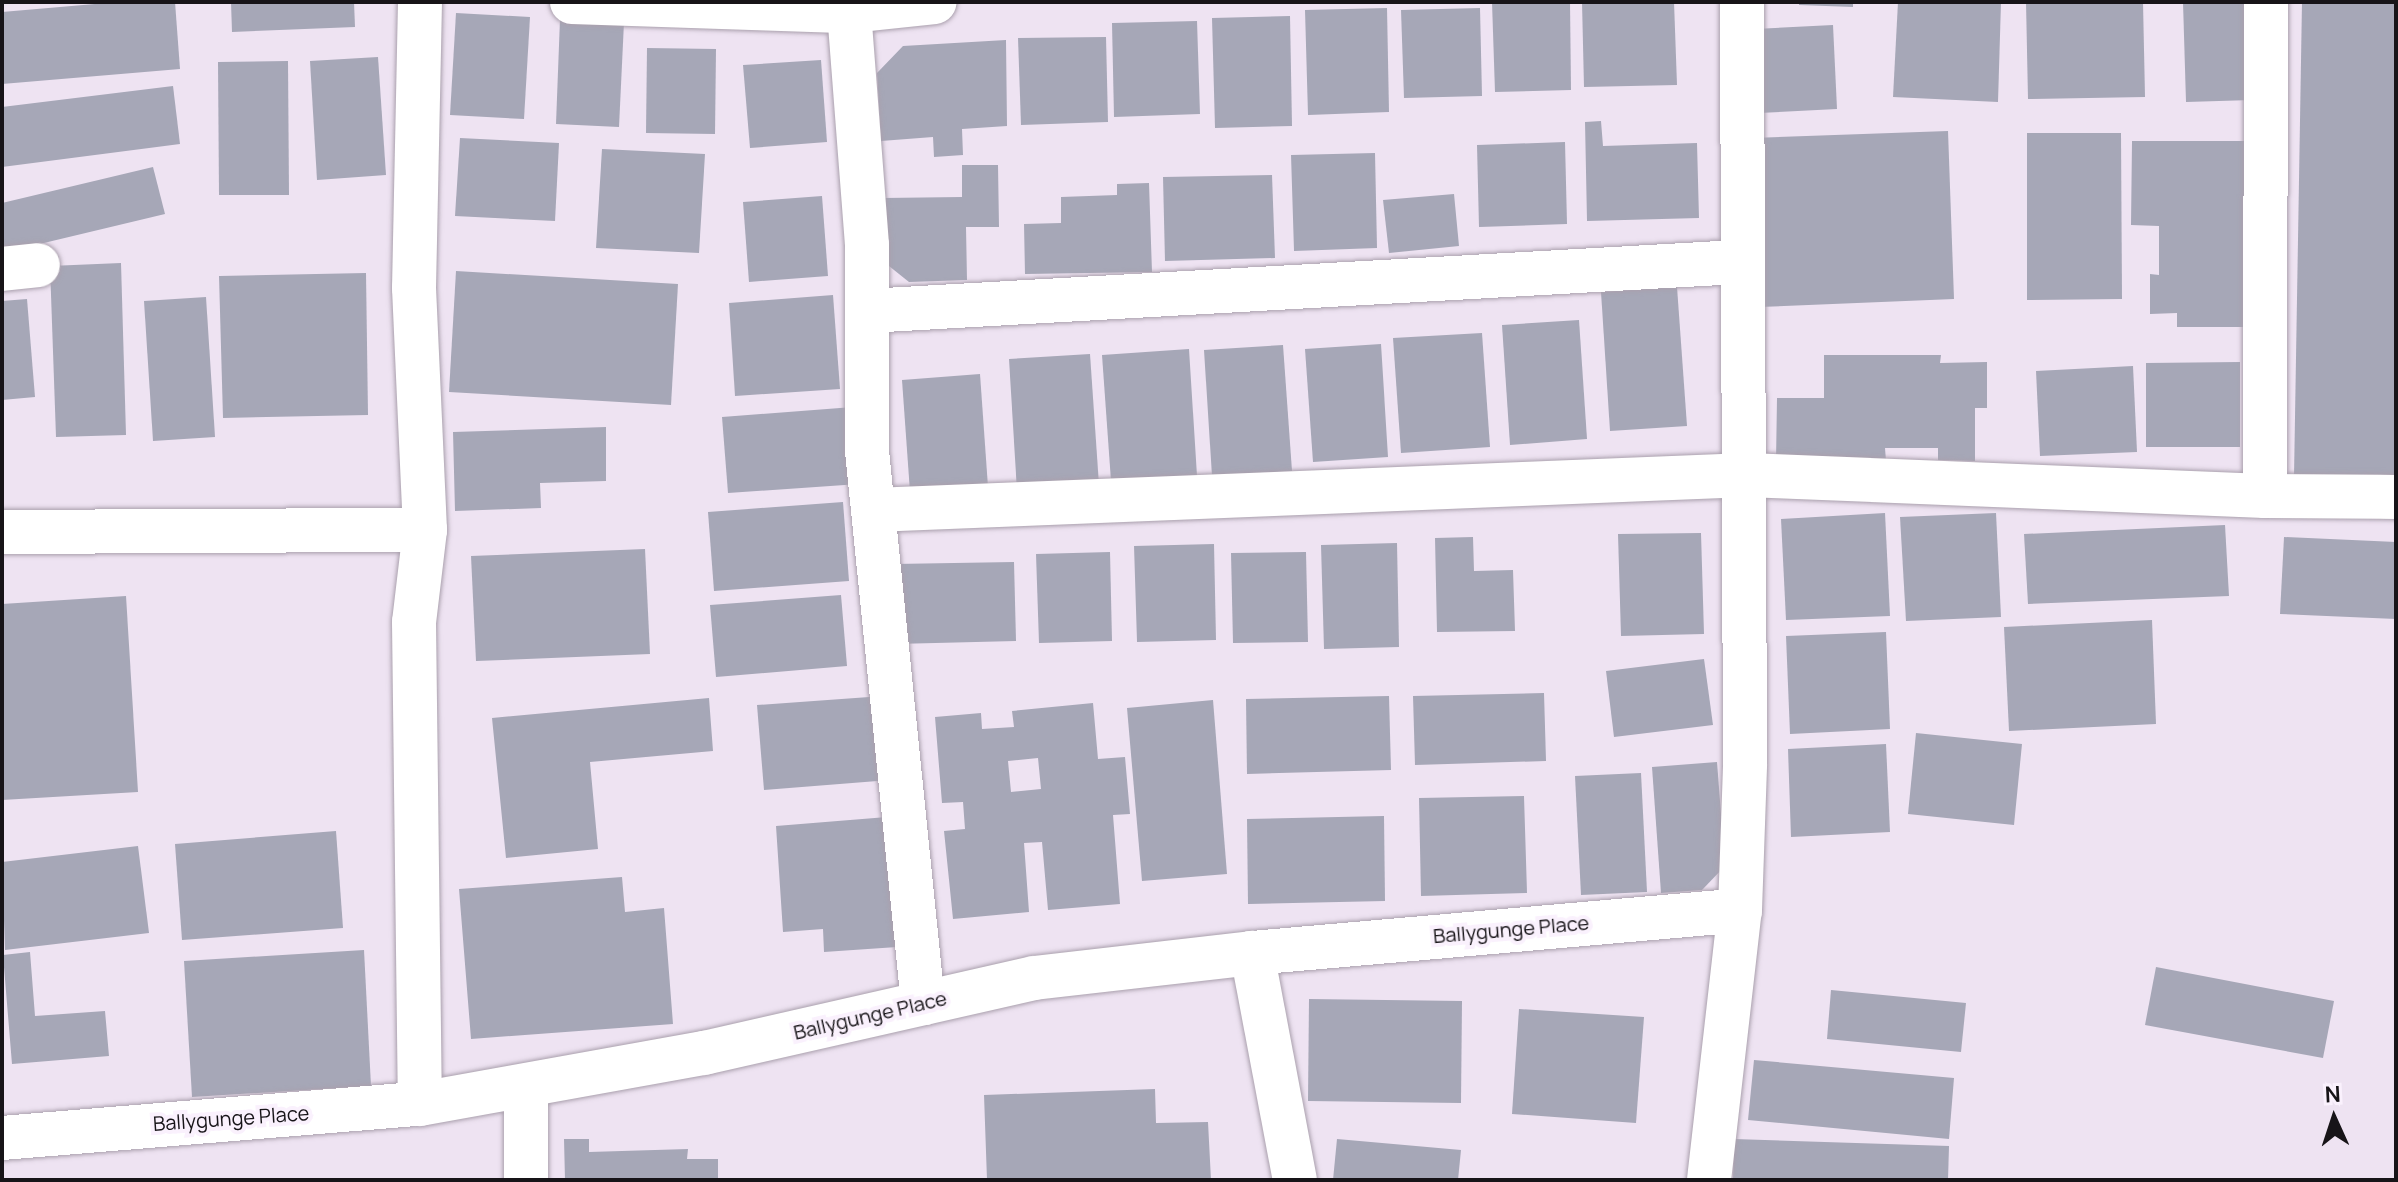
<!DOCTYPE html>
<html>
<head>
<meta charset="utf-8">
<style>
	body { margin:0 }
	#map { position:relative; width:2398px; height:1182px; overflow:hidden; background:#eee3f2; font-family:Manrope,sans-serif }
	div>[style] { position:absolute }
	.building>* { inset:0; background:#a6a7b7 }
	.roads { filter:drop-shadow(0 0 2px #aaa0ad) drop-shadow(0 0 2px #aaa0ad) }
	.street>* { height:44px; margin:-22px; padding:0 22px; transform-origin:22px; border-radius:22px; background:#fff }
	span { translate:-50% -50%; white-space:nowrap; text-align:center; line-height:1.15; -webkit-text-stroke:8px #faf1fd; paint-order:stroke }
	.street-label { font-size:20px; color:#171418 }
	.frame { position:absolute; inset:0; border:4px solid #171418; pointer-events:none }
	.north { position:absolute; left:2294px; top:1078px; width:80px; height:80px; -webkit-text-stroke:6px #faf1fd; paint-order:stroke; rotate:357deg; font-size:22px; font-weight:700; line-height:32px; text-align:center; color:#171418 }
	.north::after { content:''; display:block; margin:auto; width:28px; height:36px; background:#171418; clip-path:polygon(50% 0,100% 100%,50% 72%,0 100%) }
</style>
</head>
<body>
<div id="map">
	<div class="building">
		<i style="clip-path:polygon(118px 2px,175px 2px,180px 69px,2px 84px,2px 12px)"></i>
		<i style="clip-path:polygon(231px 2px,354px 2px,355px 27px,232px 32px)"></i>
		<i style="clip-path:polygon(1492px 2px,1570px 2px,1571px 90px,1495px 92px)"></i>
		<i style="clip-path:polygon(1582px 2px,1674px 2px,1677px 85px,1584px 87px)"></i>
		<i style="clip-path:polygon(1799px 2px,1853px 2px,1853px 7px,1799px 5px)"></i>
		<i style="clip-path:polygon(1898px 2px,2001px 2px,1998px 102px,1893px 97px)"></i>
		<i style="clip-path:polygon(2026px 2px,2143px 2px,2145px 97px,2028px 99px)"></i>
		<i style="clip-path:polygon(2183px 2px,2249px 2px,2252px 100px,2186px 102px)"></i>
		<i style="clip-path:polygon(2302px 2px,2396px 2px,2396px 479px,2294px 477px)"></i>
		<i style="clip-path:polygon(1387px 8px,1389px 112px,1308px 115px,1305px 10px)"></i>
		<i style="clip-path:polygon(1480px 8px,1482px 96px,1404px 98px,1401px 10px)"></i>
		<i style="clip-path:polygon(456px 13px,530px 17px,524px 119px,450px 115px)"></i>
		<i style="clip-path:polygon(1290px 16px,1292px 126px,1215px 128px,1212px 18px)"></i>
		<i style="clip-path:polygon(560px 19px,624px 22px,619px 127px,556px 124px)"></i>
		<i style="clip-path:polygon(1197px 21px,1200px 114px,1114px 117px,1112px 23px)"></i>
		<i style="clip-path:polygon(1833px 25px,1837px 109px,1759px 113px,1755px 29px)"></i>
		<i style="clip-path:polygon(1106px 37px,1108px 122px,1021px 125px,1018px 38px)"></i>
		<i style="clip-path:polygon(1006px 40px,1007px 126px,962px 129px,963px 155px,934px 157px,933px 137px,881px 141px,877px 73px,903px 46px)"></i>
		<i style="clip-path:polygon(647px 48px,716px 49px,715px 134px,646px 133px)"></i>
		<i style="clip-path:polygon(378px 57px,386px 175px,317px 180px,310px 61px)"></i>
		<i style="clip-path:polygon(821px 60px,827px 142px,750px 148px,743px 65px)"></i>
		<i style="clip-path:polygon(288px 61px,289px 195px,219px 195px,218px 62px)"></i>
		<i style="clip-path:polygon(173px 86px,180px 144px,2px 167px,2px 107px)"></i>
		<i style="clip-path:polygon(1601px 121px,1603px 146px,1697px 143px,1699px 218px,1587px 221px,1585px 122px)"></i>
		<i style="clip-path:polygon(1948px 131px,1954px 299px,1759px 307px,1752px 138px)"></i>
		<i style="clip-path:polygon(2027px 133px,2121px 133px,2122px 299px,2027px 300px)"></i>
		<i style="clip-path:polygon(460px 138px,559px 143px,555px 221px,455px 216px)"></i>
		<i style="clip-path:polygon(2132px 141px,2246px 141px,2244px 327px,2177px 327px,2177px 313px,2150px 314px,2150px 274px,2159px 275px,2159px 226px,2131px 225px)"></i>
		<i style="clip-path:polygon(1565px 142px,1567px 224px,1479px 227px,1477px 145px)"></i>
		<i style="clip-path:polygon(602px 149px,705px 154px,699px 253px,596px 248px)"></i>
		<i style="clip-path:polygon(1375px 153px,1377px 248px,1294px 251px,1291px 155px)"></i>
		<i style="clip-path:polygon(962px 165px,998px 165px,999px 227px,966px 227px,967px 280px,909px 282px,884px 262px,883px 198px,962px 197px)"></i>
		<i style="clip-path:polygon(153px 167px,165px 214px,2px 253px,2px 203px)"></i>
		<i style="clip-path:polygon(1272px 175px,1275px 258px,1165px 261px,1163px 177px)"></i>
		<i style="clip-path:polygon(1149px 183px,1152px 272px,1025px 274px,1024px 224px,1061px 223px,1061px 197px,1117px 195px,1117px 184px)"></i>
		<i style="clip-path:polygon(1454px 194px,1459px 246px,1389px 253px,1383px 200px)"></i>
		<i style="clip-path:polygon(822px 196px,828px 276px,749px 282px,743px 202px)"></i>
		<i style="clip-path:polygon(121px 263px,126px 435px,56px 437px,50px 266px)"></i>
		<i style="clip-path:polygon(456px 271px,678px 284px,671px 405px,449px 392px)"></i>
		<i style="clip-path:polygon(366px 273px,368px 415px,223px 418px,219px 276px)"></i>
		<i style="clip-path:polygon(1677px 287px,1687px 426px,1610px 431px,1601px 292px)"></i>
		<i style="clip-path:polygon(833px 295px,840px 389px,735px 396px,729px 303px)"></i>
		<i style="clip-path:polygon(206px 297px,215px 437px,153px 441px,144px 301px)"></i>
		<i style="clip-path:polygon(27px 299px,35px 397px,2px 400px,2px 301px)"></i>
		<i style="clip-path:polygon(1579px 320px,1587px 439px,1510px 445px,1502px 325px)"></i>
		<i style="clip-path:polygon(1482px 333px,1490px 447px,1401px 453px,1393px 338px)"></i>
		<i style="clip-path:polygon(1381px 344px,1388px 457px,1313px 462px,1305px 349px)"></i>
		<i style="clip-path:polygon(1283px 345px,1292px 471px,1212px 476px,1204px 350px)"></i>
		<i style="clip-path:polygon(1189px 349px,1197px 476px,1111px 481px,1102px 355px)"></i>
		<i style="clip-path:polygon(1090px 354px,1099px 485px,1017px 491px,1009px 359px)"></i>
		<i style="clip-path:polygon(1824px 355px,1941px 355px,1940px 363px,1987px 362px,1987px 408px,1975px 408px,1975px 461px,1938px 460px,1938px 448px,1885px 448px,1886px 461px,1776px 461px,1777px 398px,1824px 398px)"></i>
		<i style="clip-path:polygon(2240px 362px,2240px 447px,2146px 447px,2146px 363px)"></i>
		<i style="clip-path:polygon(2133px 366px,2137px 452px,2040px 456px,2036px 371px)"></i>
		<i style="clip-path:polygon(980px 374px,988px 487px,910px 492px,902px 380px)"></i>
		<i style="clip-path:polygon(853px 407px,859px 484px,728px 493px,722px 417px)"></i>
		<i style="clip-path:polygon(606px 427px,606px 481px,540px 483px,541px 508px,455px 511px,453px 432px)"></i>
		<i style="clip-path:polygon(843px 502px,849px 581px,714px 591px,708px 512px)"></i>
		<i style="clip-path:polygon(1885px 513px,1890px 616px,1786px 620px,1781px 519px)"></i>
		<i style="clip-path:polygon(1996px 513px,2001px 617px,1906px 621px,1900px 517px)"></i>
		<i style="clip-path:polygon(2225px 525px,2229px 596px,2028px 604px,2024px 534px)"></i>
		<i style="clip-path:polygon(1701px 533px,1704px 634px,1621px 636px,1618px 534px)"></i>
		<i style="clip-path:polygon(1473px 537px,1474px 571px,1513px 570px,1515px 631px,1437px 632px,1435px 538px)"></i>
		<i style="clip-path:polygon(2284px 537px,2396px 542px,2396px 619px,2280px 614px)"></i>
		<i style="clip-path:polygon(1397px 543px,1399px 647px,1324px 649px,1321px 545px)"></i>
		<i style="clip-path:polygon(1214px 544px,1216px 640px,1137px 642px,1134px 546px)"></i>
		<i style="clip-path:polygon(645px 549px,650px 654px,476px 661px,471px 556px)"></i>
		<i style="clip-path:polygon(1110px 552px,1112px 641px,1039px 643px,1036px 554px)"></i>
		<i style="clip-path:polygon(1306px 552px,1308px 642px,1233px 643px,1231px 553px)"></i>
		<i style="clip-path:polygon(1014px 562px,1016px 641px,895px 644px,894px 564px)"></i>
		<i style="clip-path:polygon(841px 595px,847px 666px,716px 677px,710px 605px)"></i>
		<i style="clip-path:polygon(126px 596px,138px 792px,2px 800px,2px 604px)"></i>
		<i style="clip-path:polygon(2152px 620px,2156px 724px,2009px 731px,2004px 627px)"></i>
		<i style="clip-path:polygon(1886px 632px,1890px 729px,1790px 734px,1786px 636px)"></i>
		<i style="clip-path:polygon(1704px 659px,1713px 725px,1614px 737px,1606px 671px)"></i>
		<i style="clip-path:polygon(1544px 693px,1546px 761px,1415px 765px,1413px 696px)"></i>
		<i style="clip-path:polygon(883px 696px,890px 780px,764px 790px,757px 705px)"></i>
		<i style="clip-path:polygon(1389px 696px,1391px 770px,1247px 774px,1246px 699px)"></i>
		<i style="clip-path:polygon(709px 698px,713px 751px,590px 762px,598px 849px,506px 858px,492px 718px)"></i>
		<i style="clip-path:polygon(1213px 700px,1227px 874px,1142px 881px,1127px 708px)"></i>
		<i style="clip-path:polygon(evenodd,1093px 703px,1098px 759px,1125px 757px,1130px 814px,1113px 815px,1120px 904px,1048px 910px,1042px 842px,1024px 843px,1029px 912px,953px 919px,944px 831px,965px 829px,963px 802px,942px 803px,935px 717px,981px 713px,982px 729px,1014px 727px,1012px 711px,1093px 703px,1038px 758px,1041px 789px,1011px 792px,1008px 761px,1038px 758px)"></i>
		<i style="clip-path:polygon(1916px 733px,2022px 744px,2014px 825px,1908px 814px)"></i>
		<i style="clip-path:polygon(1886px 744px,1890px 832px,1791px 837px,1788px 749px)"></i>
		<i style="clip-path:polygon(1717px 762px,1725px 866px,1702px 890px,1661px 893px,1652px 767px)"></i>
		<i style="clip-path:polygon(1641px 773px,1647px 892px,1581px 895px,1575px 776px)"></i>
		<i style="clip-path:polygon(1524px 796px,1527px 893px,1421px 896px,1419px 798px)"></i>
		<i style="clip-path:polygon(1384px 816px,1385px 901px,1248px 904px,1247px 819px)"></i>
		<i style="clip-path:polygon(887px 817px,897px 947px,824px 952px,823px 929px,783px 932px,776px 826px)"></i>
		<i style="clip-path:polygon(336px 831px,343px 928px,182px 940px,175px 844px)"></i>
		<i style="clip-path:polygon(138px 846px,149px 933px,5px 950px,2px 862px)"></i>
		<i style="clip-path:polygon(622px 877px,625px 912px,664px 908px,673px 1024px,471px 1039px,459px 889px)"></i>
		<i style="clip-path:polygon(364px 950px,371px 1086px,192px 1097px,184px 961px)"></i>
		<i style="clip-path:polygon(30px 952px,35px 1016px,105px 1011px,109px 1056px,12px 1064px,3px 955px)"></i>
		<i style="clip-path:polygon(2156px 967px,2334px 1001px,2323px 1058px,2145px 1025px)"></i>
		<i style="clip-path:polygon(1831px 990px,1966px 1003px,1961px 1052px,1827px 1039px)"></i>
		<i style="clip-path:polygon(1309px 999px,1462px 1001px,1461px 1103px,1308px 1101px)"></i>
		<i style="clip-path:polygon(1519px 1009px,1644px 1017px,1636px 1123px,1512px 1114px)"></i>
		<i style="clip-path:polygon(1754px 1060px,1954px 1078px,1949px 1139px,1748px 1120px)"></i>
		<i style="clip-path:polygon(1155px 1089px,1156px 1123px,1208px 1122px,1211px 1180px,987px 1180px,984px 1095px)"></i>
		<i style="clip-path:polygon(564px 1139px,589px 1139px,589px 1152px,688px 1149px,687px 1159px,718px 1159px,718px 1180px,565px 1180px)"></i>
		<i style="clip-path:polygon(1337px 1139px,1461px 1150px,1458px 1180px,1333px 1180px)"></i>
		<i style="clip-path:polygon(1734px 1139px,1949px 1146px,1948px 1180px,1733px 1180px)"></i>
	</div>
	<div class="roads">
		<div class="street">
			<i style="left:420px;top:2px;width:286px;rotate:91.2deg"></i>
			<i style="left:414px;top:288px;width:242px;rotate:87.4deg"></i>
			<i style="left:572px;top:2px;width:277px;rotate:1.9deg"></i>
			<i style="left:849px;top:11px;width:86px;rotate:-6deg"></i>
			<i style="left:849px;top:11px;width:235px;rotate:85.6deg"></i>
			<i style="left:867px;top:245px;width:206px;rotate:90deg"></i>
			<i style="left:867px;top:451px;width:555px;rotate:84.21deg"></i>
			<i style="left:2px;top:269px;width:36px;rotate:-6deg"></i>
			<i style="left:867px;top:311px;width:873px;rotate:-3.22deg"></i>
			<i style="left:2265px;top:496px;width:494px;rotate:-89.9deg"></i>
			<i style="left:873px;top:510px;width:875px;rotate:-2.29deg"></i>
			<i style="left:1747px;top:475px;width:518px;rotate:2.32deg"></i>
			<i style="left:2265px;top:496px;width:131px;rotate:0.4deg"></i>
			<i style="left:2px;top:532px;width:423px;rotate:-0.3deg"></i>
			<i style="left:425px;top:530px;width:93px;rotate:96.8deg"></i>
			<i style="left:414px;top:622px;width:482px;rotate:89.3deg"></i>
			<i style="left:1252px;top:953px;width:231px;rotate:79.3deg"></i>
			<i style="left:526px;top:1086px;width:94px;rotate:90deg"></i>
			<i style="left:2px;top:1138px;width:419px;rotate:-4.7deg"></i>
			<i style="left:420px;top:1104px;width:289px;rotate:-10.2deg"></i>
			<i style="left:704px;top:1053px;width:338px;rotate:-12.8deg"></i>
			<i style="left:1034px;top:978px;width:219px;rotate:-6.5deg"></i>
			<i style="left:1252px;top:953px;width:490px;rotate:-5deg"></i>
			<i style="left:1709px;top:1180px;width:272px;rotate:-83.5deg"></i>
			<i style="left:1740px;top:910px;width:146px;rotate:-88deg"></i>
			<i style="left:1745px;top:764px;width:762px;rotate:-90.23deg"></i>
		</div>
	</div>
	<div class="street-label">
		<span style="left:1511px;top:929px;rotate:-5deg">Ballygunge Place</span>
		<span style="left:870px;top:1015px;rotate:-13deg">Ballygunge Place</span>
		<span style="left:231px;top:1118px;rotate:-4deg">Ballygunge Place</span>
	</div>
	<div class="frame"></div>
	<div class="north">N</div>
</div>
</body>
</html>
